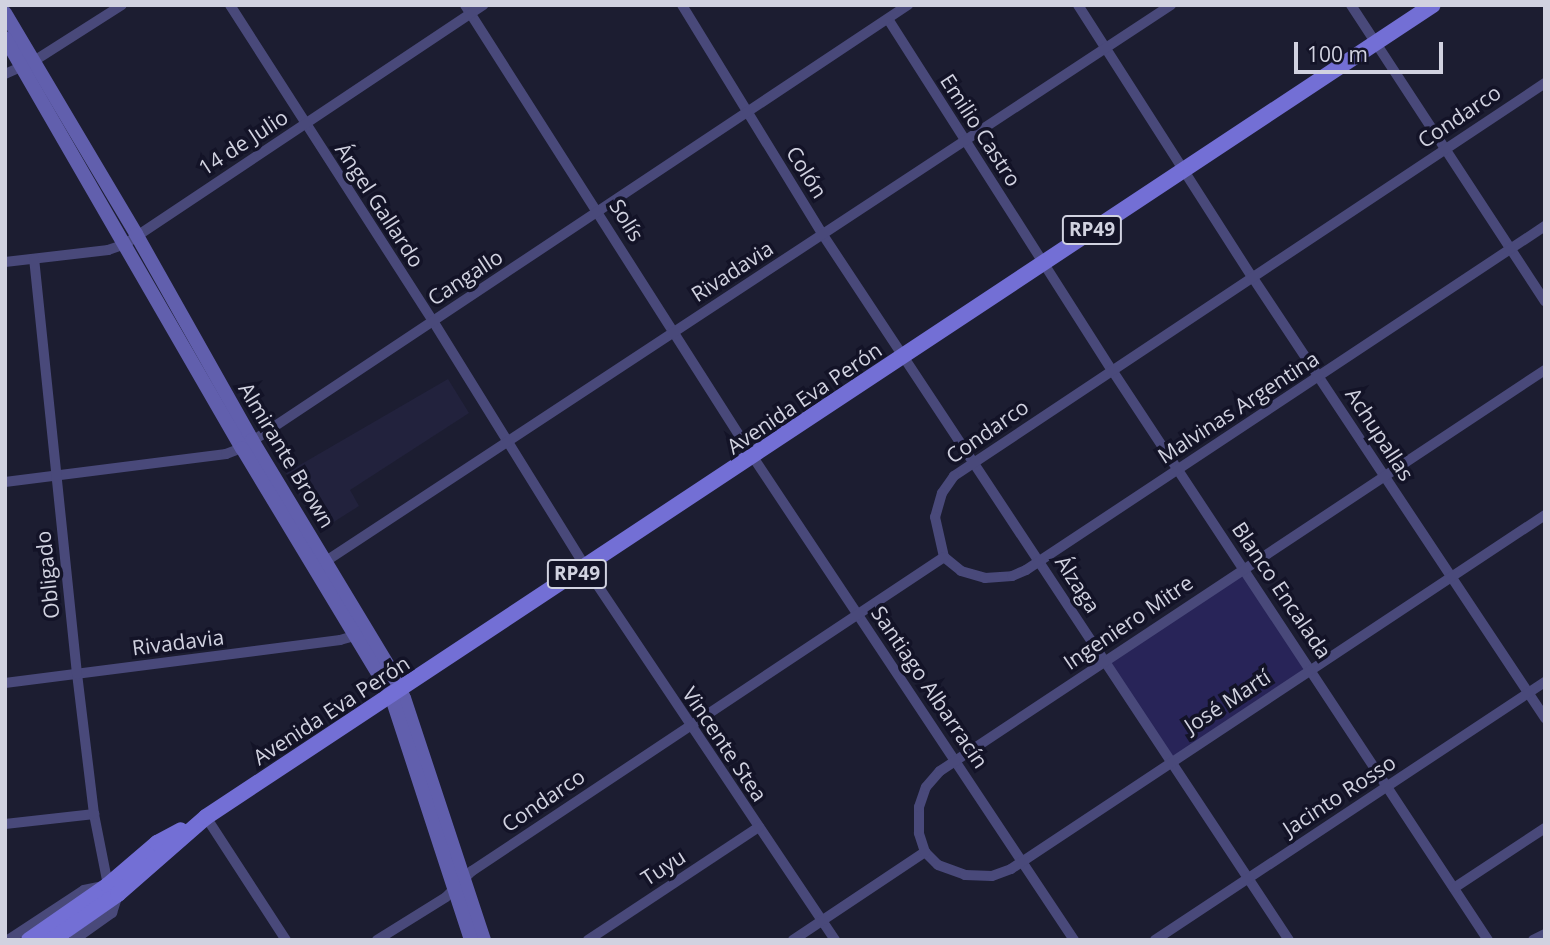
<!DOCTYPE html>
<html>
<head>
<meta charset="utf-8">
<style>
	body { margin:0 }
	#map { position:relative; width:1550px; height:945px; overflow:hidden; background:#1c1d31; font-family:"Open Sans",sans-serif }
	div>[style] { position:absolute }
	.built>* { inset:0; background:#22223d }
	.green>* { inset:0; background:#282458 }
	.street>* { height:10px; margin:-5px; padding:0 5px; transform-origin:5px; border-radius:5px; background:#49497a }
	.secondary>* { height:14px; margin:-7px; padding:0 7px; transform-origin:7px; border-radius:7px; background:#615fad }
	.primary>* { height:16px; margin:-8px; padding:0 8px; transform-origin:8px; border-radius:8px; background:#736fd5 }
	span { translate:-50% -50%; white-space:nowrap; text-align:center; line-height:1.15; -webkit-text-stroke:7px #131327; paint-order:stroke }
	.shield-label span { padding:2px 5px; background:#131327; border:2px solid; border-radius:5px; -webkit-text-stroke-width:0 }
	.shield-label { font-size:19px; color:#d1d2e0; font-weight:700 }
	.street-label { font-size:21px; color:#d1d2e0 }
	.frame { position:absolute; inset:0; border:7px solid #d1d2e0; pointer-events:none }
	.scale { position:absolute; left:1294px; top:42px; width:149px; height:32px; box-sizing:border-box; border:4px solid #d1d2e0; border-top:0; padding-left:9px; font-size:21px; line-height:24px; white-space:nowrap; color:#d1d2e0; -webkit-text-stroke:5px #131327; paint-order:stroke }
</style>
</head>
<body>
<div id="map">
	<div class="built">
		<i style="clip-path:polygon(448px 379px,469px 413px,350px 490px,359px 506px,321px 530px,286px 473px)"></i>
	</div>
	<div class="green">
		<i style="clip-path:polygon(1245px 568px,1311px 668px,1172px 760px,1105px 661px)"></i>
	</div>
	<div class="street">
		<i style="left:230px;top:5px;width:376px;rotate:57.3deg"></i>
		<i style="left:433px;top:321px;width:291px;rotate:58.2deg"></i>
		<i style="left:586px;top:568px;width:448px;rotate:56.2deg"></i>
		<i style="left:465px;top:5px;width:536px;rotate:57.5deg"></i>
		<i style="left:753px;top:457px;width:580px;rotate:56.39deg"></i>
		<i style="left:682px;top:5px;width:270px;rotate:58.5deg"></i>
		<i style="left:823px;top:235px;width:845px;rotate:56.54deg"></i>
		<i style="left:1078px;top:5px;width:321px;rotate:57.4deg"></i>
		<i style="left:1251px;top:275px;width:532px;rotate:56.43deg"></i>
		<i style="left:1351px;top:5px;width:354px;rotate:56.8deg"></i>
		<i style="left:888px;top:19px;width:416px;rotate:57.5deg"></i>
		<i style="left:1112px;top:370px;width:683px;rotate:56.59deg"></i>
		<i style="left:5px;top:74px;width:32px;rotate:-24deg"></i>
		<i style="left:34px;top:61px;width:104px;rotate:-32.5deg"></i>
		<i style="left:1545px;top:83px;width:710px;rotate:146.38deg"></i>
		<i style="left:954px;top:476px;width:21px;rotate:125deg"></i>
		<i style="left:942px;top:493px;width:25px;rotate:106deg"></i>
		<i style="left:935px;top:517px;width:41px;rotate:77.3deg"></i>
		<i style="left:944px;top:557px;width:22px;rotate:39deg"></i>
		<i style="left:961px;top:571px;width:25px;rotate:16deg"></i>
		<i style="left:985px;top:578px;width:27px;rotate:-4deg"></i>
		<i style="left:1012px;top:576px;width:15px;rotate:-23deg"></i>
		<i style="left:1026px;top:570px;width:623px;rotate:-33.54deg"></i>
		<i style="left:5px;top:262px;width:104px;rotate:-6.6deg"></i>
		<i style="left:108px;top:250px;width:18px;rotate:-19deg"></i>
		<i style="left:125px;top:244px;width:431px;rotate:-33.7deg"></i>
		<i style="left:5px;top:482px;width:223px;rotate:-7.2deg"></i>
		<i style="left:226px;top:454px;width:17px;rotate:-21deg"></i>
		<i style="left:242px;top:448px;width:800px;rotate:-33.63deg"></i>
		<i style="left:320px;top:565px;width:1019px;rotate:-33.35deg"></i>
		<i style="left:5px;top:683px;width:338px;rotate:-7.3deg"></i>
		<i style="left:340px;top:640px;width:15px;rotate:-16deg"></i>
		<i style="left:206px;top:817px;width:147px;rotate:57deg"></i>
		<i style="left:5px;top:824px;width:90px;rotate:-6.4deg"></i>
		<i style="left:925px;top:852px;width:18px;rotate:45deg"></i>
		<i style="left:938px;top:865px;width:29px;rotate:20deg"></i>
		<i style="left:965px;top:875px;width:27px;rotate:2deg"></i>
		<i style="left:992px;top:876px;width:20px;rotate:-20deg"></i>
		<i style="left:1011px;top:869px;width:641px;rotate:-33.54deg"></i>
		<i style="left:1454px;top:888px;width:109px;rotate:-33.4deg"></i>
		<i style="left:8px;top:940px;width:91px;rotate:-33.3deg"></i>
		<i style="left:84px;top:890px;width:25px;rotate:-12deg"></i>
		<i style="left:108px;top:885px;width:72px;rotate:-101.2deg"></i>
		<i style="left:94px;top:814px;width:141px;rotate:-96.9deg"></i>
		<i style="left:77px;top:674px;width:417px;rotate:-95.9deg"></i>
		<i style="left:74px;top:940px;width:47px;rotate:-35.4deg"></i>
		<i style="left:112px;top:913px;width:20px;rotate:-72deg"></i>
		<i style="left:377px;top:940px;width:81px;rotate:-31.9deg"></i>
		<i style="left:446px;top:897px;width:37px;rotate:-45deg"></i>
		<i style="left:472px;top:871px;width:567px;rotate:-33.63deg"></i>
		<i style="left:588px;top:940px;width:205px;rotate:-33.5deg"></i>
		<i style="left:793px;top:940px;width:159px;rotate:-33.7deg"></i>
		<i style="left:925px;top:852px;width:20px;rotate:-108deg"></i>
		<i style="left:919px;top:833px;width:26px;rotate:-90deg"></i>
		<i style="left:919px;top:807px;width:21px;rotate:-71deg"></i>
		<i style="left:926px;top:787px;width:21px;rotate:-49deg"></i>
		<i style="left:940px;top:771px;width:726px;rotate:-33.54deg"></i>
		<i style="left:1155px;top:940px;width:468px;rotate:-33.5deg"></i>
		<i style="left:1533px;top:940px;width:13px;rotate:-27deg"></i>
	</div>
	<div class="secondary">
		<i style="left:5px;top:13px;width:257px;rotate:59.3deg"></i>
		<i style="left:136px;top:234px;width:236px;rotate:60.6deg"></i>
		<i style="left:252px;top:440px;width:275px;rotate:58.9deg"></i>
		<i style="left:394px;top:675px;width:25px;rotate:67deg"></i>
		<i style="left:404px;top:698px;width:255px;rotate:71.7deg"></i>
		<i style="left:5px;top:38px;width:474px;rotate:60deg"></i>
		<i style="left:242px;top:448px;width:288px;rotate:58.9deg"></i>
		<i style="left:391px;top:695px;width:258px;rotate:71.9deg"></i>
	</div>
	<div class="primary">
		<i style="left:29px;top:940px;width:96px;rotate:-34.8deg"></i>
		<i style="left:108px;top:885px;width:65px;rotate:-40.6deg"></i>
		<i style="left:157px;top:843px;width:27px;rotate:-28deg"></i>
		<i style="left:52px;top:940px;width:80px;rotate:-34.9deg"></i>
		<i style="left:118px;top:894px;width:117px;rotate:-41.2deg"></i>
		<i style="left:206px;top:817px;width:1471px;rotate:-33.5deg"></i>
	</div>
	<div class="shield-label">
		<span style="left:1092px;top:230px">RP49</span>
		<span style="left:577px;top:574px">RP49</span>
	</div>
	<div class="street-label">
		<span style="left:1459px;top:116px;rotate:-34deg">Condarco</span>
		<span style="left:981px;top:130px;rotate:57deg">Emilio Castro</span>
		<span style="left:243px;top:142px;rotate:-33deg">14 de Julio</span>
		<span style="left:807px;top:172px;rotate:58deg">Colón</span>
		<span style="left:380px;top:205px;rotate:57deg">Ángel Gallardo</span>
		<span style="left:627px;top:220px;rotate:58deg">Solís</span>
		<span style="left:732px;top:271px;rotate:-33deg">Rivadavia</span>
		<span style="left:465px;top:277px;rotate:-33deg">Cangallo</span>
		<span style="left:804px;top:398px;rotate:-34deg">Avenida Eva Perón</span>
		<span style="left:1238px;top:407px;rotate:-33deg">Malvinas Argentina</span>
		<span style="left:987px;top:431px;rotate:-35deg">Condarco</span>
		<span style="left:1380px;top:434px;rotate:57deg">Achupallas</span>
		<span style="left:287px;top:455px;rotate:59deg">Almirante Brown</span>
		<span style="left:47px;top:575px;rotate:-96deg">Obligado</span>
		<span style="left:1078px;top:584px;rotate:57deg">Álzaga</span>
		<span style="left:1282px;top:590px;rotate:56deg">Blanco Encalada</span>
		<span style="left:1128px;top:622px;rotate:-34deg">Ingeniero Mitre</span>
		<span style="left:178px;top:642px;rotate:-7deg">Rivadavia</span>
		<span style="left:930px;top:687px;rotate:56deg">Santiago Albarracín</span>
		<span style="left:1227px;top:701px;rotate:-33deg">José Martí</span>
		<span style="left:331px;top:710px;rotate:-33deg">Avenida Eva Perón</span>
		<span style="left:725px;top:744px;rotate:56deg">Vincente Stea</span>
		<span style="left:1339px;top:795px;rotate:-33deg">Jacinto Rosso</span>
		<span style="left:543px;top:800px;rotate:-34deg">Condarco</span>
		<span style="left:663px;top:867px;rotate:-33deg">Tuyu</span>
	</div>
	<div class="frame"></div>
	<div class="scale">100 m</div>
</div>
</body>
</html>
